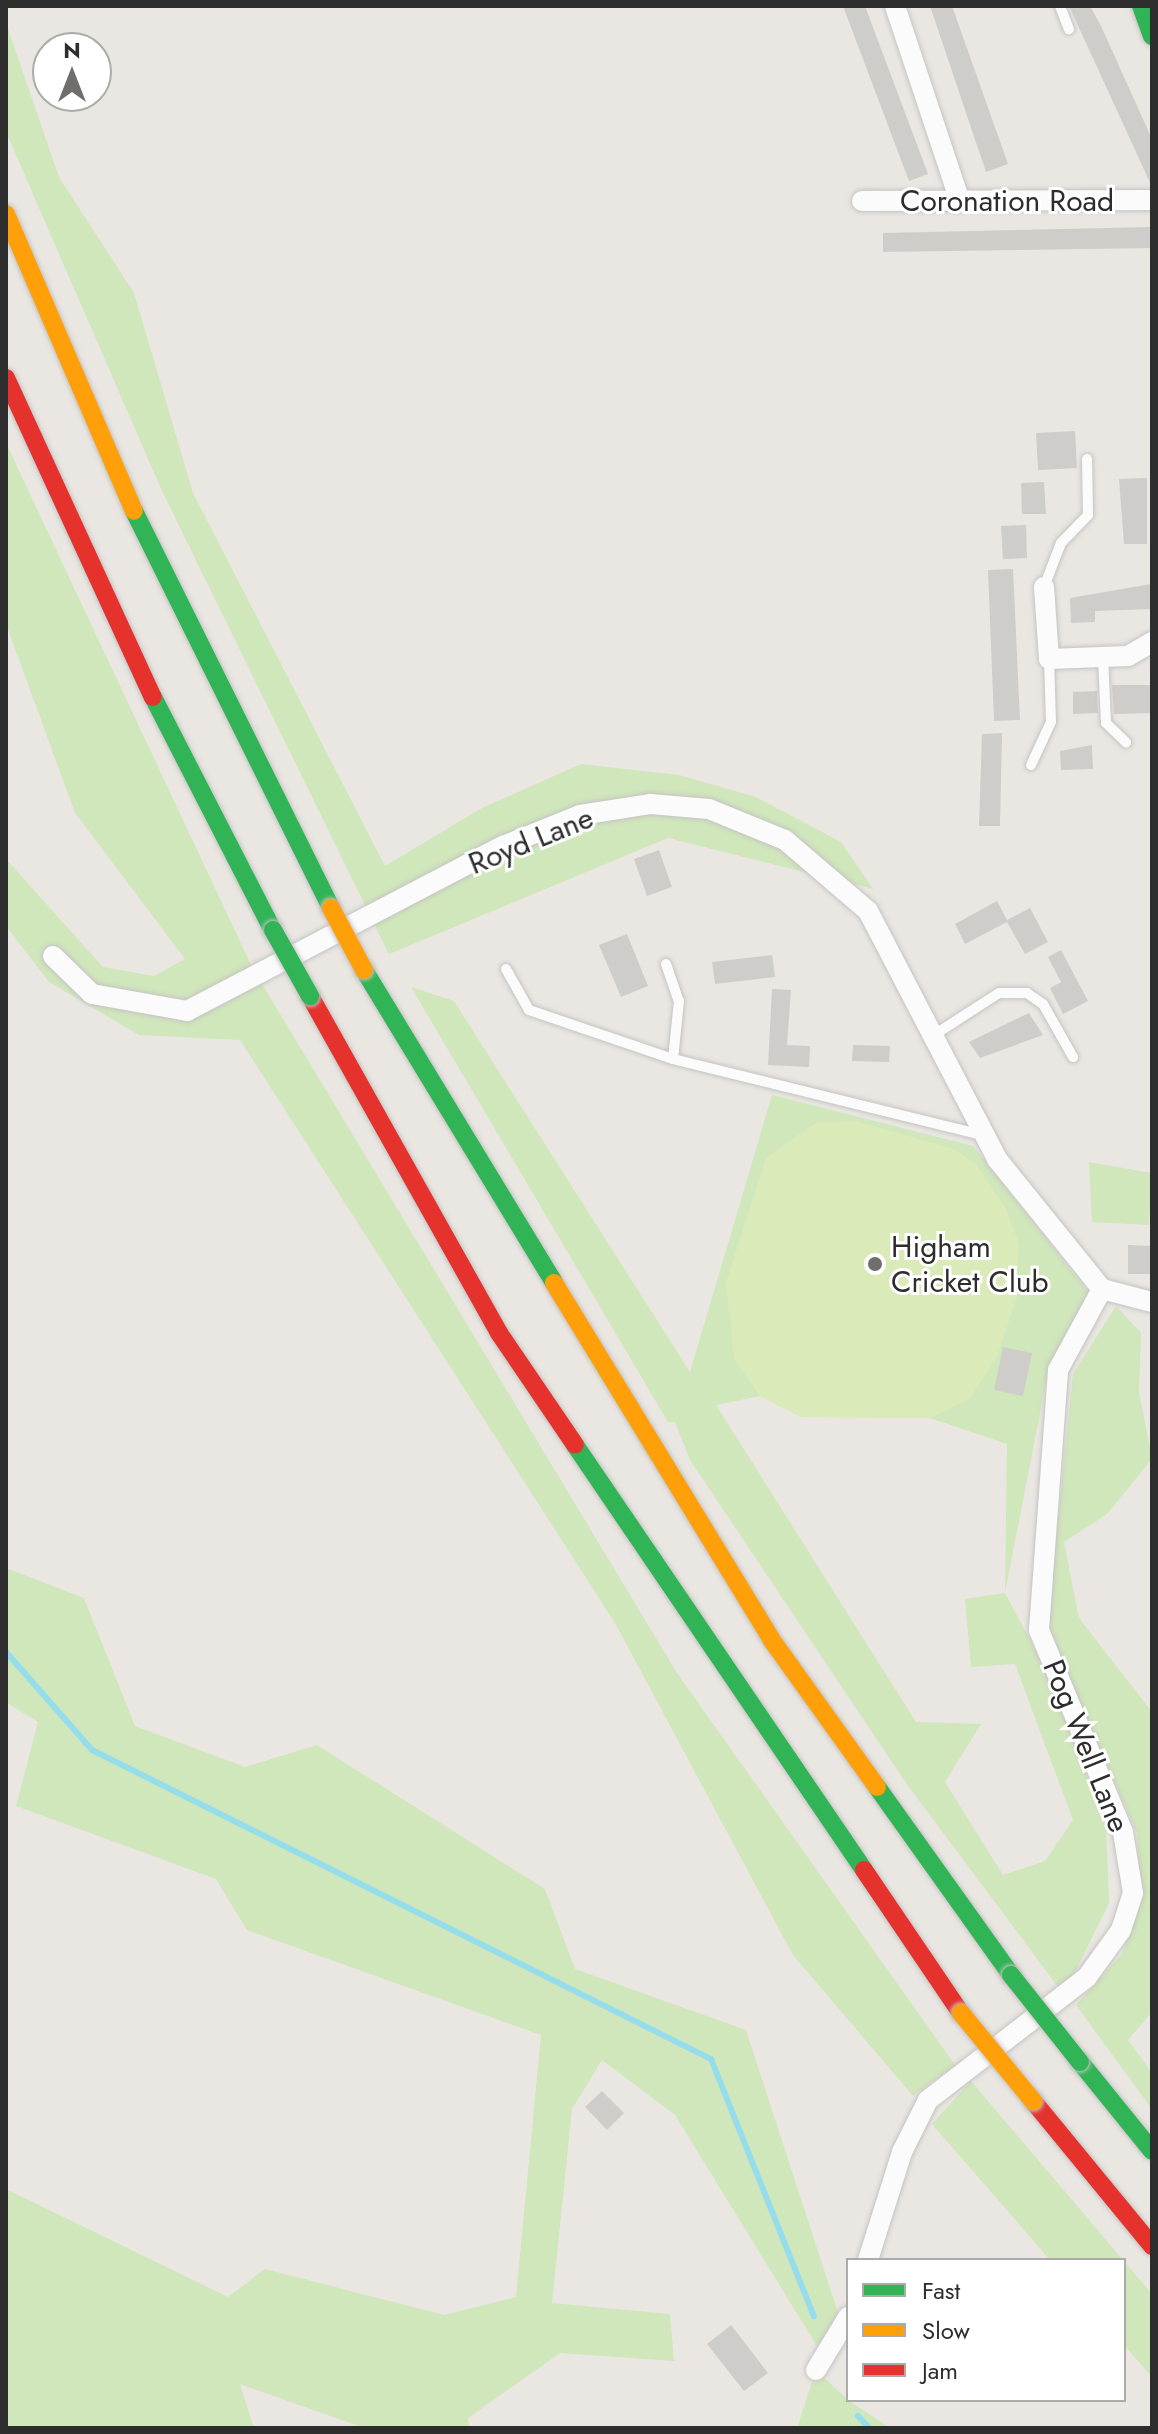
<!DOCTYPE html>
<html>
<head>
<meta charset="utf-8">
<style>
	body { margin:0 }
	#map { position:relative; width:1158px; height:2434px; overflow:hidden; background:#eae7e2; font-family:Jost,sans-serif }
	div>[style] { position:absolute }
	.green>* { inset:0; background:#d0e6bb }
	.pitch>* { inset:0; background:#dbeab9 }
	.stream>* { height:6px; margin:-3px; padding:0 3px; transform-origin:3px; border-radius:3px; background:#96ddec }
	.building>* { inset:0; background:#cfcdc9 }
	.roads { filter:drop-shadow(0 0 2px #c4c4c3) drop-shadow(0 0 2px #c4c4c3) }
	.lane>* { height:10px; margin:-5px; padding:0 5px; transform-origin:5px; border-radius:5px; background:#fcfbfb }
	.street>* { height:20px; margin:-10px; padding:0 10px; transform-origin:10px; border-radius:10px; background:#fcfbfb }
	.fast>* { height:18px; margin:-9px; padding:0 9px; transform-origin:9px; border-radius:9px; background:#30b455 }
	.slow>* { height:18px; margin:-9px; padding:0 9px; transform-origin:9px; border-radius:9px; background:#ff9f0a }
	.jam>* { height:18px; margin:-9px; padding:0 9px; transform-origin:9px; border-radius:9px; background:#e5322d }
	.bridges { filter:drop-shadow(0 0 2px #c6c4c3) drop-shadow(0 0 2px #c6c4c3) }
	.fast-bridge>* { height:18px; margin:-9px; padding:0 9px; transform-origin:9px; border-radius:9px; background:#30b455 }
	.slow-bridge>* { height:18px; margin:-9px; padding:0 9px; transform-origin:9px; border-radius:9px; background:#ff9f0a }
	.dots>* { width:22px; height:22px; translate:-50% -50%; box-sizing:border-box; border:4px solid #fff; border-radius:50% }
	span { translate:-50% -50%; white-space:nowrap; text-align:center; line-height:1.15; -webkit-text-stroke:6px #fff; paint-order:stroke }
	.street-label { font-size:30px; color:#2d2d2d }
	.poi-label { font-size:30px; color:#2d2d2d }
	.left { translate:0 -50%; text-align:left }
	.frame { position:absolute; inset:0; border:8px solid #2d2d2d; pointer-events:none }
	.legend { position:absolute; left:846px; top:2258px; width:280px; height:144px; box-sizing:border-box; background:#fff; border:2px solid #ababab; margin:0; padding:10px 14px; list-style:none; font-size:24px; color:#2d2d2d }
	.legend li { display:flex; align-items:center; gap:16px; height:40px }
	.legend b { width:40px; border:2px solid #ababab }
	.north { position:absolute; left:32px; top:32px; width:80px; height:80px; box-sizing:border-box; background:#fff; border:2px solid #ababab; border-radius:50%; rotate:0deg; font-size:22px; font-weight:700; line-height:32px; text-align:center; color:#2d2d2d }
	.north::after { content:''; display:block; margin:auto; width:28px; height:36px; background:#6f6e6c; clip-path:polygon(50% 0,100% 100%,50% 72%,0 100%) }
</style>
</head>
<body>
<div id="map">
	<div class="green">
		<i style="clip-path:polygon(6px 23px,59px 177px,134px 293px,193px 493px,385px 866px,482px 808px,581px 764px,679px 775px,756px 797px,841px 842px,873px 889px,668px 838px,389px 954px,162px 491px,6px 132px)"></i>
		<i style="clip-path:polygon(6px 443px,253px 969px,677px 1673px,955px 2065px,913px 2096px,793px 1955px,615px 1623px,240px 1040px,139px 1035px,49px 982px,6px 926px,6px 859px,103px 967px,154px 976px,185px 959px,75px 813px,6px 624px)"></i>
		<i style="clip-path:polygon(evenodd,411px 987px,454px 1001px,690px 1372px,772px 1095px,973px 1146px,1090px 1294px,1049px 1367px,1005px 1593px,1046px 1670px,1106px 1824px,1109px 1903px,1064px 1995px,906px 1783px,690px 1460px,675px 1422px,668px 1422px,411px 987px,760px 1396px,801px 1417px,930px 1418px,1007px 1444px,1005px 1593px,965px 1599px,971px 1667px,1015px 1664px,1073px 1820px,1045px 1861px,1003px 1875px,945px 1782px,981px 1724px,916px 1722px,716px 1405px,760px 1396px)"></i>
		<i style="clip-path:polygon(1089px 1162px,1152px 1173px,1149px 1225px,1092px 1222px)"></i>
		<i style="clip-path:polygon(1116px 1306px,1141px 1333px,1139px 1392px,1152px 1459px,1107px 1514px,1064px 1542px,1079px 1618px,1152px 1712px,1152px 2012px,1128px 2040px,1152px 2073px,1152px 2109px,1076px 2005px,1122px 1954px,1141px 1903px,1137px 1833px,1047px 1627px,1073px 1374px)"></i>
		<i style="clip-path:polygon(6px 1568px,84px 1598px,135px 1726px,245px 1767px,317px 1745px,545px 1889px,575px 1969px,746px 2030px,839px 2316px,817px 2346px,675px 2115px,602px 2060px,572px 2109px,552px 2303px,670px 2314px,674px 2361px,560px 2353px,468px 2418px,469px 2428px,364px 2428px,240px 2384px,254px 2428px,6px 2428px,6px 2189px,228px 2297px,265px 2269px,444px 2315px,516px 2297px,541px 2035px,247px 1930px,216px 1879px,16px 1806px,38px 1722px,6px 1702px)"></i>
		<i style="clip-path:polygon(971px 2081px,1123px 2260px,1050px 2260px,932px 2124px)"></i>
		<i style="clip-path:polygon(1124px 2261px,1152px 2294px,1152px 2377px,1124px 2345px)"></i>
		<i style="clip-path:polygon(816px 2370px,848px 2400px,890px 2428px,797px 2428px)"></i>
	</div>
	<div class="pitch">
		<i style="clip-path:polygon(856px 1121px,954px 1149px,976px 1164px,1006px 1209px,1019px 1244px,1017px 1297px,997px 1357px,970px 1398px,930px 1418px,801px 1417px,760px 1396px,734px 1359px,726px 1283px,766px 1158px,817px 1122px)"></i>
	</div>
	<div class="stream">
		<i style="left:6px;top:1652px;width:130px;rotate:48.7deg"></i>
		<i style="left:92px;top:1750px;width:692px;rotate:26.53deg"></i>
		<i style="left:711px;top:2059px;width:277px;rotate:68.2deg"></i>
		<i style="left:858px;top:2416px;width:16px;rotate:47deg"></i>
	</div>
	<div class="building">
		<i style="clip-path:polygon(843px 6px,865px 6px,928px 174px,909px 181px)"></i>
		<i style="clip-path:polygon(930px 6px,952px 6px,1008px 164px,986px 172px)"></i>
		<i style="clip-path:polygon(1069px 6px,1090px 6px,1101px 26px,1152px 139px,1152px 187px)"></i>
		<i style="clip-path:polygon(1151px 227px,1152px 248px,883px 252px,883px 233px)"></i>
		<i style="clip-path:polygon(1075px 431px,1077px 468px,1038px 470px,1036px 433px)"></i>
		<i style="clip-path:polygon(1147px 478px,1147px 544px,1124px 544px,1119px 479px)"></i>
		<i style="clip-path:polygon(1044px 482px,1046px 514px,1022px 514px,1021px 483px)"></i>
		<i style="clip-path:polygon(1026px 525px,1027px 558px,1003px 559px,1001px 526px)"></i>
		<i style="clip-path:polygon(1013px 569px,1020px 720px,994px 721px,988px 570px)"></i>
		<i style="clip-path:polygon(1151px 584px,1152px 609px,1095px 611px,1095px 622px,1071px 623px,1070px 598px)"></i>
		<i style="clip-path:polygon(1112px 685px,1152px 685px,1152px 713px,1114px 714px)"></i>
		<i style="clip-path:polygon(1097px 691px,1098px 713px,1073px 714px,1073px 692px)"></i>
		<i style="clip-path:polygon(1002px 733px,1000px 826px,979px 826px,982px 734px)"></i>
		<i style="clip-path:polygon(1092px 745px,1093px 769px,1061px 770px,1060px 751px)"></i>
		<i style="clip-path:polygon(659px 850px,672px 887px,647px 896px,634px 859px)"></i>
		<i style="clip-path:polygon(997px 901px,1007px 920px,1030px 908px,1048px 942px,1025px 954px,1007px 922px,965px 944px,955px 924px)"></i>
		<i style="clip-path:polygon(627px 934px,648px 986px,621px 997px,599px 945px)"></i>
		<i style="clip-path:polygon(1061px 950px,1088px 1001px,1063px 1014px,1050px 988px,1061px 982px,1048px 957px)"></i>
		<i style="clip-path:polygon(772px 955px,775px 977px,715px 984px,712px 962px)"></i>
		<i style="clip-path:polygon(772px 989px,791px 990px,787px 1045px,810px 1046px,809px 1067px,768px 1065px)"></i>
		<i style="clip-path:polygon(1029px 1013px,1043px 1035px,980px 1058px,969px 1042px)"></i>
		<i style="clip-path:polygon(853px 1045px,890px 1046px,889px 1062px,852px 1061px)"></i>
		<i style="clip-path:polygon(1128px 1245px,1152px 1246px,1152px 1274px,1128px 1274px)"></i>
		<i style="clip-path:polygon(1003px 1347px,1032px 1353px,1023px 1396px,994px 1390px)"></i>
		<i style="clip-path:polygon(602px 2091px,624px 2113px,607px 2130px,585px 2107px)"></i>
		<i style="clip-path:polygon(731px 2325px,768px 2373px,744px 2391px,707px 2344px)"></i>
	</div>
	<div class="roads">
		<div class="lane">
			<i style="left:1060px;top:6px;width:25px;rotate:69deg"></i>
			<i style="left:1044px;top:587px;width:47px;rotate:-68.9deg"></i>
			<i style="left:1061px;top:543px;width:39px;rotate:-46deg"></i>
			<i style="left:1088px;top:515px;width:56px;rotate:-91deg"></i>
			<i style="left:1103px;top:657px;width:66px;rotate:87.4deg"></i>
			<i style="left:1106px;top:723px;width:28px;rotate:44deg"></i>
			<i style="left:1031px;top:765px;width:47px;rotate:-65.1deg"></i>
			<i style="left:1051px;top:722px;width:63px;rotate:-91.8deg"></i>
			<i style="left:666px;top:964px;width:39px;rotate:71deg"></i>
			<i style="left:679px;top:1001px;width:58px;rotate:95.9deg"></i>
			<i style="left:673px;top:1059px;width:318px;rotate:13.8deg"></i>
			<i style="left:506px;top:969px;width:47px;rotate:60.7deg"></i>
			<i style="left:529px;top:1010px;width:152px;rotate:18.8deg"></i>
			<i style="left:937px;top:1033px;width:74px;rotate:-32.8deg"></i>
			<i style="left:999px;top:993px;width:28px"></i>
			<i style="left:1027px;top:993px;width:19px;rotate:35deg"></i>
			<i style="left:1043px;top:1004px;width:61px;rotate:60.5deg"></i>
		</div>
		<div class="street">
			<i style="left:895px;top:6px;width:206px;rotate:71.6deg"></i>
			<i style="left:862px;top:201px;width:290px;rotate:-0.2deg"></i>
			<i style="left:1044px;top:587px;width:72px;rotate:86deg"></i>
			<i style="left:1049px;top:659px;width:79px;rotate:-2.2deg"></i>
			<i style="left:1128px;top:656px;width:28px;rotate:-30deg"></i>
			<i style="left:53px;top:956px;width:54px;rotate:44.3deg"></i>
			<i style="left:92px;top:994px;width:97px;rotate:10.1deg"></i>
			<i style="left:187px;top:1011px;width:356px;rotate:-27.6deg"></i>
			<i style="left:503px;top:846px;width:83px;rotate:-21.9deg"></i>
			<i style="left:580px;top:815px;width:72px;rotate:-8.8deg"></i>
			<i style="left:651px;top:804px;width:58px;rotate:4.9deg"></i>
			<i style="left:709px;top:809px;width:82px;rotate:22.2deg"></i>
			<i style="left:785px;top:840px;width:109px;rotate:40.5deg"></i>
			<i style="left:868px;top:911px;width:280px;rotate:62.5deg"></i>
			<i style="left:997px;top:1159px;width:167px;rotate:51.1deg"></i>
			<i style="left:868px;top:2260px;width:113px;rotate:-72.5deg"></i>
			<i style="left:902px;top:2152px;width:58px;rotate:-63.4deg"></i>
			<i style="left:928px;top:2100px;width:201px;rotate:-37.7deg"></i>
			<i style="left:1087px;top:1977px;width:58px;rotate:-54.1deg"></i>
			<i style="left:1121px;top:1930px;width:39px;rotate:-72deg"></i>
			<i style="left:1133px;top:1893px;width:62px;rotate:-99.3deg"></i>
			<i style="left:1123px;top:1832px;width:219px;rotate:-112.6deg"></i>
			<i style="left:1039px;top:1630px;width:261px;rotate:-85.8deg"></i>
			<i style="left:1058px;top:1370px;width:92px;rotate:-61.5deg"></i>
			<i style="left:1102px;top:1289px;width:52px;rotate:14.6deg"></i>
			<i style="left:816px;top:2370px;width:62px;rotate:-58.9deg"></i>
		</div>
		<div class="fast">
			<i style="left:1141px;top:6px;width:32px;rotate:70deg"></i>
			<i style="left:134px;top:511px;width:443px;rotate:63.6deg"></i>
			<i style="left:153px;top:697px;width:262px;rotate:62.8deg"></i>
			<i style="left:364px;top:970px;width:366px;rotate:58.7deg"></i>
			<i style="left:575px;top:1445px;width:514px;rotate:55.78deg"></i>
			<i style="left:877px;top:1787px;width:231px;rotate:54.5deg"></i>
			<i style="left:1080px;top:2062px;width:114px;rotate:51deg"></i>
		</div>
		<div class="slow">
			<i style="left:6px;top:214px;width:323px;rotate:66.7deg"></i>
			<i style="left:554px;top:1283px;width:417px;rotate:58.6deg"></i>
			<i style="left:771px;top:1639px;width:182px;rotate:54.4deg"></i>
		</div>
		<div class="jam">
			<i style="left:6px;top:378px;width:351px;rotate:65.3deg"></i>
			<i style="left:310px;top:996px;width:386px;rotate:60.7deg"></i>
			<i style="left:499px;top:1333px;width:135px;rotate:55.8deg"></i>
			<i style="left:864px;top:1870px;width:173px;rotate:55.9deg"></i>
			<i style="left:1033px;top:2101px;width:188px;rotate:50.6deg"></i>
		</div>
	</div>
	<div class="bridges">
		<div class="fast-bridge">
			<i style="left:273px;top:930px;width:76px;rotate:60.7deg"></i>
			<i style="left:1011px;top:1975px;width:111px;rotate:51.6deg"></i>
		</div>
		<div class="slow-bridge">
			<i style="left:331px;top:908px;width:70px;rotate:62deg"></i>
			<i style="left:961px;top:2013px;width:114px;rotate:50.7deg"></i>
		</div>
	</div>
	<div class="dots">
		<i style="left:875px;top:1264px;background:#6f6e6c"></i>
	</div>
	<div class="street-label">
		<span style="left:1007px;top:201px">Coronation Road</span>
		<span style="left:531px;top:841px;rotate:-22deg">Royd Lane</span>
		<span style="left:1086px;top:1746px;rotate:68deg">Pog Well Lane</span>
	</div>
	<div class="poi-label">
		<span class="left" style="left:891px;top:1264px">Higham<br>Cricket Club</span>
	</div>
	<div class="frame"></div>
	<ul class="legend">
	<li><b style="height:10px;background:#30b455"></b>Fast</li>
	<li><b style="height:10px;background:#ff9f0a"></b>Slow</li>
	<li><b style="height:10px;background:#e5322d"></b>Jam</li>
	</ul>
	<div class="north">N</div>
</div>
</body>
</html>
